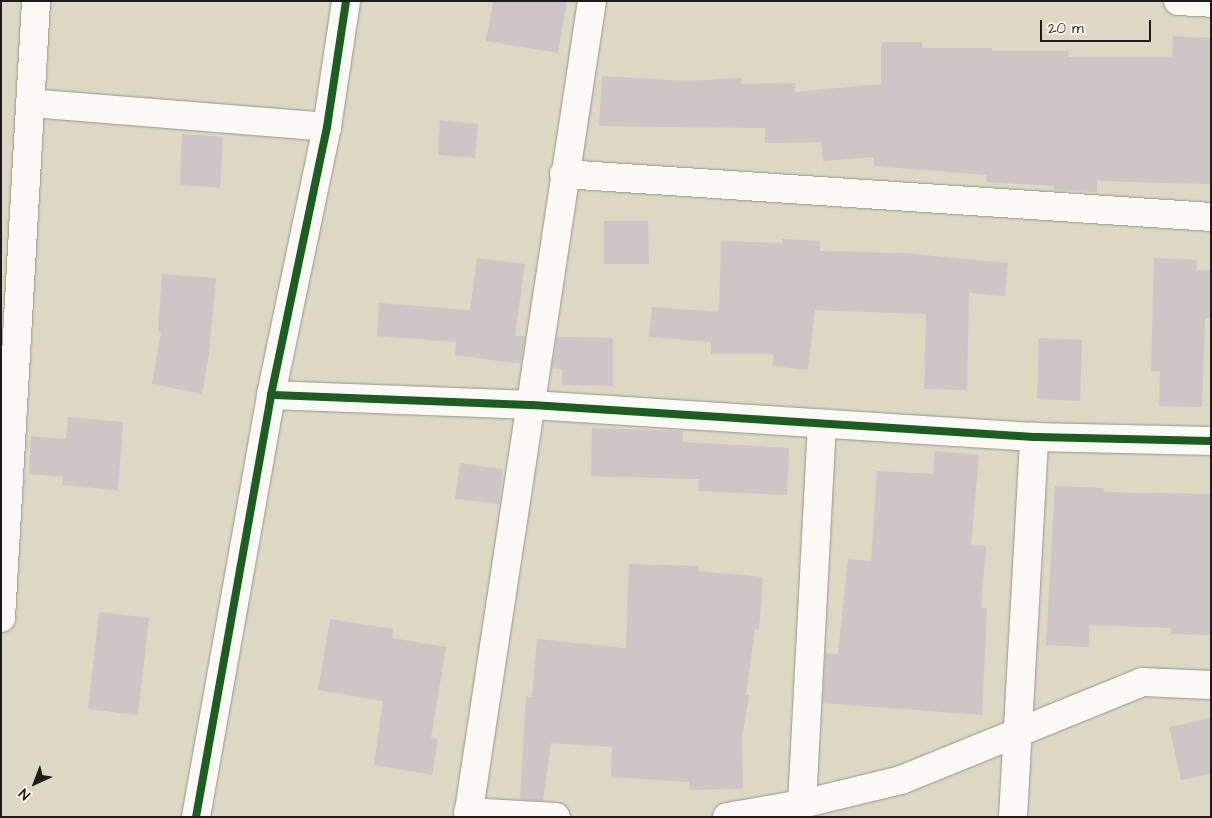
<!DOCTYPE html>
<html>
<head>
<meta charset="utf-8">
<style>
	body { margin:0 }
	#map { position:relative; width:1212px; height:818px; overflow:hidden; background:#dcd8c4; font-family:"Architects Daughter",sans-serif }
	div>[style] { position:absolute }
	.building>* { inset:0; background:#cec5c6 }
	.roads { filter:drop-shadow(0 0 1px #979489) drop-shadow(0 0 1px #979489) }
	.minor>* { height:28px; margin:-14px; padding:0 14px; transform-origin:14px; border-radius:14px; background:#faf9f6 }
	.tertiary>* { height:28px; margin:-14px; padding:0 14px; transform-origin:14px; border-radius:14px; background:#faf9f6 }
	.cycleway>* { height:8px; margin:-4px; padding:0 4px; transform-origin:4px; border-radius:4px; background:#1b5e20 }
	span { translate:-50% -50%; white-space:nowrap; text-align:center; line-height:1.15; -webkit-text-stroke:4.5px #fcf5e5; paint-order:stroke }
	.frame { position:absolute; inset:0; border:2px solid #1c1c1c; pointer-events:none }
	.north { position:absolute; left:10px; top:758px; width:50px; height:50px; -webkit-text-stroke:4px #fcf5e5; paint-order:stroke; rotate:223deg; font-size:14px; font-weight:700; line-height:20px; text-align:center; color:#1c1c1c }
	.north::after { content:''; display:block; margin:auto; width:18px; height:22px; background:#1c1c1c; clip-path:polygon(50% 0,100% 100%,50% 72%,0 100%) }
	.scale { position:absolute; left:1040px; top:20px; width:111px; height:22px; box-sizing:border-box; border:2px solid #1c1c1c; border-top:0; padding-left:6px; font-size:15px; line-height:18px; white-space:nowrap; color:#1c1c1c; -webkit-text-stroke:4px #fcf5e5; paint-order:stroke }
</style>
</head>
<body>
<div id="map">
	<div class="building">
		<i style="clip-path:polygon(493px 1px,567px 1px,558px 53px,486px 41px)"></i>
		<i style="clip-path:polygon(1173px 36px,1211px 38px,1211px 184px,1097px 181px,1097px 192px,1054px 190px,1054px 186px,986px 182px,987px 175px,874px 166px,874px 157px,823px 161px,821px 142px,765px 143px,765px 128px,599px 126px,602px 76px,686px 81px,741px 78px,741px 84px,795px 83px,795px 92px,881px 84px,881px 42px,922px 42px,922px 48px,992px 48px,992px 51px,1069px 51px,1069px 57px,1172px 57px)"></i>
		<i style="clip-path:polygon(440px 120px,478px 124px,475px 158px,438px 155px)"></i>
		<i style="clip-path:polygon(182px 134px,223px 137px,220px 188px,180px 185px)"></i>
		<i style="clip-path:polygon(604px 221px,648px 221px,649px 264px,604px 264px)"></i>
		<i style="clip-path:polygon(782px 239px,820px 241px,820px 251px,902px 253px,1008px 263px,1005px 296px,969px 293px,967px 390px,924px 389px,926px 314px,815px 310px,808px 370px,772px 366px,774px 354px,711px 354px,711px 342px,649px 337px,652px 307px,719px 312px,721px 241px,782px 243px)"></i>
		<i style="clip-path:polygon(477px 258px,525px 264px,515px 336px,525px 336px,521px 364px,455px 355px,456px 342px,377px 336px,379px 303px,470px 310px)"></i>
		<i style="clip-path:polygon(1154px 258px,1197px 260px,1197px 270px,1211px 270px,1211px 318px,1205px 318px,1202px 407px,1159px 406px,1160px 372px,1151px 371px)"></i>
		<i style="clip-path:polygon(162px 274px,216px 278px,209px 354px,202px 394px,152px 384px,161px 332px,158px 331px)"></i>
		<i style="clip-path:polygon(557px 337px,613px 338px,613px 386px,562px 385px,562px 369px,552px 368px)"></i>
		<i style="clip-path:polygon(1039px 338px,1082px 340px,1080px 401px,1037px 399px)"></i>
		<i style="clip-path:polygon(68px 417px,123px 422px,118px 490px,62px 485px,63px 477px,29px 474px,31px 436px,66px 439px)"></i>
		<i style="clip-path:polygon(592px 428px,683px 431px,683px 442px,789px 448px,787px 495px,698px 491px,699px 479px,591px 476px)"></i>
		<i style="clip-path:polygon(935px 451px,979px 455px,971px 545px,986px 546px,981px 608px,987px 608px,982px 715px,823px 703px,826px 653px,838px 654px,848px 559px,871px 561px,877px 471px,933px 474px)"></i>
		<i style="clip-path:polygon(460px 463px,503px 469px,499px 504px,455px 499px)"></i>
		<i style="clip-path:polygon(1055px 486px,1104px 488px,1103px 492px,1211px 494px,1211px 635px,1171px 634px,1171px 628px,1089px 625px,1089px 647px,1046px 645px)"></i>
		<i style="clip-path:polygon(629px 564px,699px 566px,698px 571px,763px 577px,759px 630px,755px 629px,746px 695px,749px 695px,742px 738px,743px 789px,689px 790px,689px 782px,611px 777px,612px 747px,551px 743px,543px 801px,520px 799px,526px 696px,532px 697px,537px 639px,626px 648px)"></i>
		<i style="clip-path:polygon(99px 612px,149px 618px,138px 715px,88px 709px)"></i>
		<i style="clip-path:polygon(330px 619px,393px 629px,392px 638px,446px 647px,431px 738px,438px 739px,432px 775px,374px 765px,383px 701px,318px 690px)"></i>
		<i style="clip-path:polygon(1211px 718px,1211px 774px,1181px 780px,1169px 727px)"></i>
	</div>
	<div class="roads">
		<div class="minor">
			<i style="left:1178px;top:1px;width:33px;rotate:3deg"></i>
			<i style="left:30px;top:103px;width:298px;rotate:4.6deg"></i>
			<i style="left:564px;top:174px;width:648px;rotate:3.8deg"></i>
			<i style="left:271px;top:395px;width:261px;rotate:2.2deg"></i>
			<i style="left:532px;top:405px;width:503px;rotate:3.65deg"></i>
			<i style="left:1034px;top:437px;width:177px;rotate:1.3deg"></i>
			<i style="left:1px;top:618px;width:618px;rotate:-86.75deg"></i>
			<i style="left:802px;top:804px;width:381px;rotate:-87deg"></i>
			<i style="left:468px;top:812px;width:88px;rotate:3.3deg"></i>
			<i style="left:468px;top:817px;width:825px;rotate:-81.36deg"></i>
			<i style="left:727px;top:817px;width:76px;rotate:-9.8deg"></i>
			<i style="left:802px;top:804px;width:102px;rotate:-13.6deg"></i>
			<i style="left:901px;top:780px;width:260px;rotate:-22.1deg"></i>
			<i style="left:1142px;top:682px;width:69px;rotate:2.5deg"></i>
			<i style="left:1013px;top:817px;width:381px;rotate:-86.8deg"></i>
		</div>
		<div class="tertiary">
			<i style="left:196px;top:817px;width:429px;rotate:-79.9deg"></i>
			<i style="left:271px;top:395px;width:274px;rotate:-78.2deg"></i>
			<i style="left:327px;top:127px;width:127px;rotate:-81.4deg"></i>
		</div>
	</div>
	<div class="cycleway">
		<i style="left:271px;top:395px;width:261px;rotate:2.2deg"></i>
		<i style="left:532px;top:405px;width:503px;rotate:3.65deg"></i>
		<i style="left:1034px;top:437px;width:177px;rotate:1.3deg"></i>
		<i style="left:196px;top:817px;width:429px;rotate:-79.9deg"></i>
		<i style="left:271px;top:395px;width:274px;rotate:-78.2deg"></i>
		<i style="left:327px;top:127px;width:127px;rotate:-81.4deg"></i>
	</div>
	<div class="frame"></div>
	<div class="north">N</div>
	<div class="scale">20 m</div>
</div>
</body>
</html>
